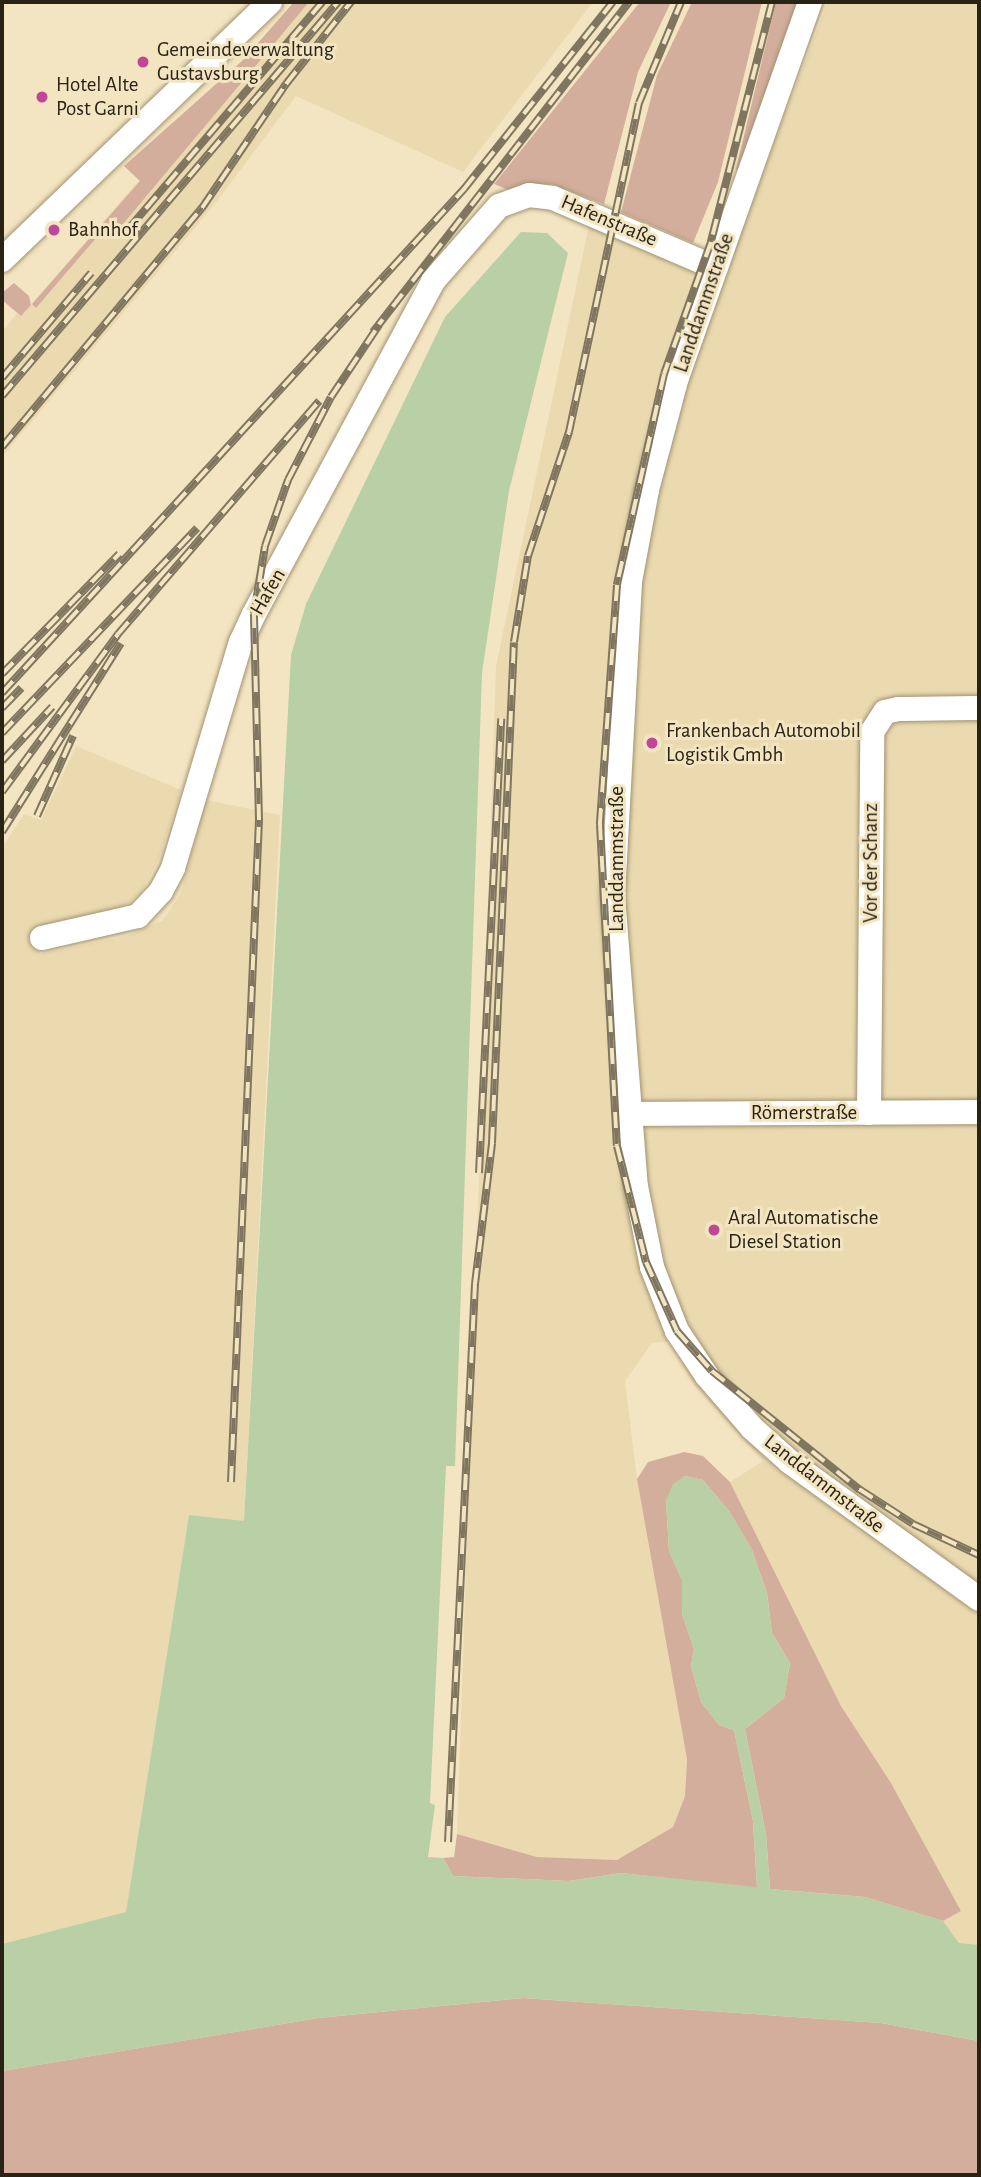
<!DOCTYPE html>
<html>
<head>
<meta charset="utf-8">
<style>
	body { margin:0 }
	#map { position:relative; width:981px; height:2177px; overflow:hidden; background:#f4e5c2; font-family:"Alegreya Sans",sans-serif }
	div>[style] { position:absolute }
	.built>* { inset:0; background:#ebdab0 }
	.green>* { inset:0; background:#d4ae9d }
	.water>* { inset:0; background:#b9cfa5 }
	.roads { filter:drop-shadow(0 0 2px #a19372) drop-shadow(0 0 2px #a19372) }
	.minor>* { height:24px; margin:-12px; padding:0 12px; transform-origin:12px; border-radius:12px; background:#fff }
	.rail>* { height:8px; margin-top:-4px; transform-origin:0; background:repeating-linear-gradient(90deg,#f4e5c2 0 16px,#807660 0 32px); box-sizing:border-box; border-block:2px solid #807660 }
	.dots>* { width:19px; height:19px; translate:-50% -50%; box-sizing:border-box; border:4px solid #f4e5c2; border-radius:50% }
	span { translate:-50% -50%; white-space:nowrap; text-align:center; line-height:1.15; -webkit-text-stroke:6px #f4e5c2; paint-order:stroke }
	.poi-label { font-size:21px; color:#292316 }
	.left { translate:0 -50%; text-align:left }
	.street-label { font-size:21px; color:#292316 }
	.frame { position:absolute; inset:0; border:4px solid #292316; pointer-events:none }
</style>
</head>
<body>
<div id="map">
	<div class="built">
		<i style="clip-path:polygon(294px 2px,593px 2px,463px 172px,296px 96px,215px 204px,2px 457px,2px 332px,17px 313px,21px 316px)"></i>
		<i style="clip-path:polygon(828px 2px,979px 2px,979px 1945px,959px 1943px,943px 1921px,961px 1911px,891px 1783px,841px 1706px,730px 1482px,763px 1461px,695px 1386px,669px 1341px,652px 1343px,625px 1381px,637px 1479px,687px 1759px,685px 1796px,673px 1827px,618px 1860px,537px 1857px,457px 1834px,496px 666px,589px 225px,722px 280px)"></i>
		<i style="clip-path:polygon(76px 746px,181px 790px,159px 859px,141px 892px,121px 909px,37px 927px,40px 954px,127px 936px,163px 920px,181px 893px,206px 800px,280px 815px,244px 1522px,189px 1515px,126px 1912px,2px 1944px,2px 848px,24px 814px,41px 820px)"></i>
	</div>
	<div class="green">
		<i style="clip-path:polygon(294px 2px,309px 2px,118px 230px,109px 223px,36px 308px,32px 304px,140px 181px,124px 166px,243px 60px)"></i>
		<i style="clip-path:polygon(640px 2px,671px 2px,638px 72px,604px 204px,551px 184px,509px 190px,494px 184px)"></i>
		<i style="clip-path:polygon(692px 2px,762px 2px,718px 182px,693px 243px,621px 212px,657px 75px)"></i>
		<i style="clip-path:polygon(776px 2px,799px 2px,738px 170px,736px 169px)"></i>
		<i style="clip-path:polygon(14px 283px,29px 296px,31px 305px,21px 316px,2px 300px,2px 293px)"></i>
		<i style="clip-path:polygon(684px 1452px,703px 1456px,730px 1482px,841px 1706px,891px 1783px,961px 1911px,943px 1921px,865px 1897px,770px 1889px,766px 1834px,745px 1729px,784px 1698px,790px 1663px,772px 1633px,767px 1593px,752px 1550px,729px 1511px,703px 1480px,685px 1476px,666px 1500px,669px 1551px,682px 1580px,682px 1614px,694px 1649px,691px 1666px,701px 1702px,719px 1725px,734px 1730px,753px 1821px,757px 1888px,621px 1873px,569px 1881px,453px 1876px,443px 1858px,454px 1857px,457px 1834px,537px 1857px,617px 1860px,673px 1827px,685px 1796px,687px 1759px,637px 1479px,648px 1462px)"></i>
		<i style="clip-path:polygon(523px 1998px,881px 2023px,979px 2041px,979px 2175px,2px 2175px,2px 2071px,318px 2018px)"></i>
	</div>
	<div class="water">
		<i style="clip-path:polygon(521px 232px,547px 233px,568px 253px,509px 491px,482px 673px,455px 1466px,446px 1466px,430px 1803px,435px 1805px,428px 1857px,443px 1858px,453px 1876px,569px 1881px,621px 1873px,757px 1887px,753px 1821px,734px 1730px,719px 1725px,701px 1702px,691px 1666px,694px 1649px,682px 1614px,682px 1580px,669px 1551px,666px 1500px,673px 1484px,685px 1476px,703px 1480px,729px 1511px,752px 1550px,767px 1593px,772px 1633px,790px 1663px,784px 1698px,745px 1729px,766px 1834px,770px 1889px,865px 1897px,943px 1921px,959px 1943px,979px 1945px,979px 2041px,881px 2023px,523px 1998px,318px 2018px,2px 2071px,2px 1944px,126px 1912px,189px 1515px,244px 1521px,291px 655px,306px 604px,445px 317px)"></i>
	</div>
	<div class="roads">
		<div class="minor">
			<i style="left:810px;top:2px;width:398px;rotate:109.5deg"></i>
			<i style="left:677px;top:377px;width:117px;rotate:104.9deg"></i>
			<i style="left:647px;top:490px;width:94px;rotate:100.5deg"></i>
			<i style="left:630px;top:582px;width:314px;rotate:93.1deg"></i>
			<i style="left:613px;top:896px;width:291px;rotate:85.5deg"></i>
			<i style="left:636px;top:1186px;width:83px;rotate:78.8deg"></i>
			<i style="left:652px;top:1267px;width:69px;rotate:68.7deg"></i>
			<i style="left:677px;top:1331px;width:54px;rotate:56.3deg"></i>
			<i style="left:707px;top:1376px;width:69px;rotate:49.1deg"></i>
			<i style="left:752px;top:1428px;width:51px;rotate:41.8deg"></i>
			<i style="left:790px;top:1462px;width:233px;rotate:35.9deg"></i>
			<i style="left:2px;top:260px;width:372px;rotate:-43.9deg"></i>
			<i style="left:42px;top:938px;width:98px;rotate:-12.9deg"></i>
			<i style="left:138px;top:916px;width:34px;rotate:-47deg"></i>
			<i style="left:161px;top:891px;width:26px;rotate:-62deg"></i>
			<i style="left:173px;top:868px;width:236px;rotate:-73.3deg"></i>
			<i style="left:241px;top:642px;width:31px;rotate:-65deg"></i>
			<i style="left:254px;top:614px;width:378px;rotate:-61.7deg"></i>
			<i style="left:433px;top:281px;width:100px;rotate:-48.7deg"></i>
			<i style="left:499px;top:206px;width:32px;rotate:-20deg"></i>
			<i style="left:529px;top:195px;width:24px;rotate:7deg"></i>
			<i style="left:553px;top:198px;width:177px;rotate:23.2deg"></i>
			<i style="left:869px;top:1113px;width:381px;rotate:-89.5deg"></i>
			<i style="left:872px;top:732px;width:24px;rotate:-57deg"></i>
			<i style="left:885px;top:712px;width:13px;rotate:-13deg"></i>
			<i style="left:898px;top:709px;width:81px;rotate:-0.7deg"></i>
			<i style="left:630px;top:1114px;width:349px;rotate:-0.3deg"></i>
		</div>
	</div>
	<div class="rail">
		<i style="left:772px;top:2px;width:248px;rotate:104.3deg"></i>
		<i style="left:711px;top:242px;width:140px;rotate:109.6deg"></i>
		<i style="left:664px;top:374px;width:216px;rotate:102.6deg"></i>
		<i style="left:617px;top:585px;width:240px;rotate:94.1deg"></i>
		<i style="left:600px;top:824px;width:322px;rotate:87deg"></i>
		<i style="left:617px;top:1146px;width:120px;rotate:76deg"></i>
		<i style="left:646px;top:1262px;width:76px;rotate:65.8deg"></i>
		<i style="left:677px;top:1331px;width:53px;rotate:48.8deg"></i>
		<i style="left:712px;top:1371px;width:189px;rotate:38.8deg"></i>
		<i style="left:859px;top:1489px;width:64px;rotate:32.9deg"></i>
		<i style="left:913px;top:1524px;width:73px;rotate:25.2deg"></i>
		<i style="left:125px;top:233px;width:304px;rotate:-49.5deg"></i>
		<i style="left:373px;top:332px;width:418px;rotate:-52.2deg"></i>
		<i style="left:2px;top:378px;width:138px;rotate:-49.7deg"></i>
		<i style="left:2px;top:396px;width:518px;rotate:-49.54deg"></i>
		<i style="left:2px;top:447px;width:312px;rotate:-50.1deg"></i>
		<i style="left:202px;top:208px;width:150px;rotate:-55.9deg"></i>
		<i style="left:286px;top:84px;width:105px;rotate:-51.6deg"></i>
		<i style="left:2px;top:674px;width:168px;rotate:-45.7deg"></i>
		<i style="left:2px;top:693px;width:684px;rotate:-47.49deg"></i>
		<i style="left:464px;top:189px;width:239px;rotate:-51.5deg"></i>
		<i style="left:2px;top:708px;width:28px;rotate:-46deg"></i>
		<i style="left:2px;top:733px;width:283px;rotate:-46.4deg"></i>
		<i style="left:2px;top:761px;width:74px;rotate:-47.2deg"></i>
		<i style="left:2px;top:792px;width:196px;rotate:-53.7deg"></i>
		<i style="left:118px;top:634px;width:308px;rotate:-49.2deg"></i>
		<i style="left:37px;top:816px;width:88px;rotate:-65.8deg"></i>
		<i style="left:2px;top:832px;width:223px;rotate:-57.8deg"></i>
		<i style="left:479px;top:1173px;width:455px;rotate:-87.2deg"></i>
		<i style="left:231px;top:1482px;width:663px;rotate:-87.58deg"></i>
		<i style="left:259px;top:820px;width:206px;rotate:-91.4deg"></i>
		<i style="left:254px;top:614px;width:69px;rotate:-80.8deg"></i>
		<i style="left:265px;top:546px;width:70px;rotate:-70.8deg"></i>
		<i style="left:288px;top:480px;width:93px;rotate:-62.6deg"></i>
		<i style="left:331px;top:397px;width:87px;rotate:-56.3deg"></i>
		<i style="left:448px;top:1842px;width:559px;rotate:-87.23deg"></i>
		<i style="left:475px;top:1284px;width:142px;rotate:-83.1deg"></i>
		<i style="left:492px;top:1143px;width:501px;rotate:-87.49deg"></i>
		<i style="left:514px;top:642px;width:87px;rotate:-80.8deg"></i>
		<i style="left:528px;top:556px;width:131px;rotate:-71.7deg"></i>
		<i style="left:569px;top:432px;width:336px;rotate:-78deg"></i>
		<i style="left:639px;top:103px;width:109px;rotate:-67.4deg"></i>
	</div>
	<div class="dots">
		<i style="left:143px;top:62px;background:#c04698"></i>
		<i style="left:42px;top:97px;background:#c04698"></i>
		<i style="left:54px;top:230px;background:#c04698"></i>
		<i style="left:652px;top:743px;background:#c04698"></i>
		<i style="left:714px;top:1230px;background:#c04698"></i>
	</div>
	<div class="poi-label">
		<span class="left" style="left:157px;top:62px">Gemeindeverwaltung<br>Gustavsburg</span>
		<span class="left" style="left:56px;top:97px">Hotel Alte<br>Post Garni</span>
		<span class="left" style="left:68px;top:230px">Bahnhof</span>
		<span class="left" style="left:666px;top:743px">Frankenbach Automobil<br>Logistik Gmbh</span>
		<span class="left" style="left:728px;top:1230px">Aral Automatische<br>Diesel Station</span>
	</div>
	<div class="street-label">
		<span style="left:609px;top:221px;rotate:23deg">Hafenstraße</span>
		<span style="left:704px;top:303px;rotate:-71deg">Landdammstraße</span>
		<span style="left:268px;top:592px;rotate:-60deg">Hafen</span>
		<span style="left:617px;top:859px;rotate:-90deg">Landdammstraße</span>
		<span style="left:871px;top:863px;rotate:-90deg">Vor der Schanz</span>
		<span style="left:804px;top:1113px">Römerstraße</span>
		<span style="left:824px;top:1484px;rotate:38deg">Landdammstraße</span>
	</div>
	<div class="frame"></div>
</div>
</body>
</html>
